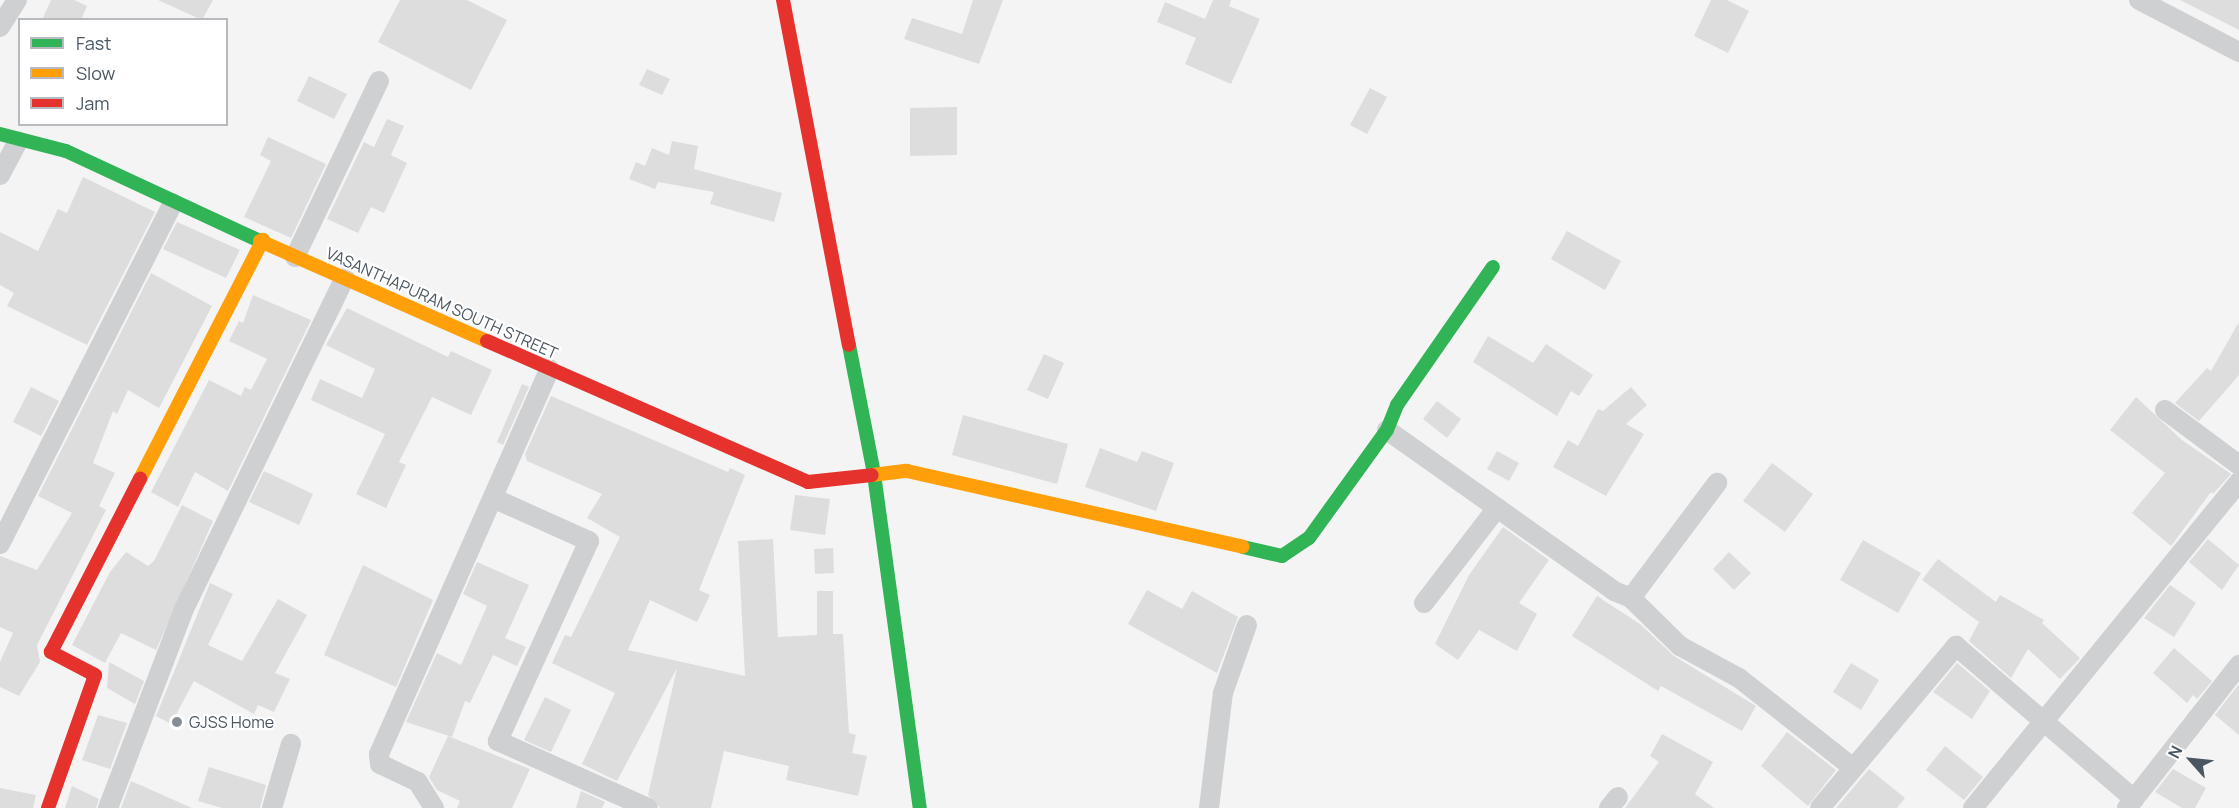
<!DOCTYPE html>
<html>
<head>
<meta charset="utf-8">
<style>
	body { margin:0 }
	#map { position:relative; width:2239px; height:808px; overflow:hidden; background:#f4f4f4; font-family:Manrope,sans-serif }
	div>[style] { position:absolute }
	.building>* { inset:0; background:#ddddde }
	.street>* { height:20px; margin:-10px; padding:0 10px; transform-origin:10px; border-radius:10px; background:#ced0d2 }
	.fast>* { height:14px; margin:-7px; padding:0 7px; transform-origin:7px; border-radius:7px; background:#30b455 }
	.slow>* { height:14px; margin:-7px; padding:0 7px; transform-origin:7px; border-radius:7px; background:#ff9f0a }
	.jam>* { height:14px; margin:-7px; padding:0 7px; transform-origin:7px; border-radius:7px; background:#e5322d }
	.dots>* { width:16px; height:16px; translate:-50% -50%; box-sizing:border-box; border:3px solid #fff; border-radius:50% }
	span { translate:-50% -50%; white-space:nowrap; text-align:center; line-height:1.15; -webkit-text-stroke:4.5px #fff; paint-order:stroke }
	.street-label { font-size:16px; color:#4a5661 }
	.poi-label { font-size:16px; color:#4a5661 }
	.left { translate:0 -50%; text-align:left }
	.legend { position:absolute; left:18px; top:18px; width:210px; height:108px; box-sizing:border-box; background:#fff; border:2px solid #b7bbc0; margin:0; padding:8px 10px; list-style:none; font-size:18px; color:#4a5661 }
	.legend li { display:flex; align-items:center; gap:12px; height:30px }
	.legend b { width:30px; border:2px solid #b7bbc0 }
	.north { position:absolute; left:2161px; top:730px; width:60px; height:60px; -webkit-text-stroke:4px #fff; paint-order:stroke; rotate:297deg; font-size:16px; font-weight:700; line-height:24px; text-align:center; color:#4a5661 }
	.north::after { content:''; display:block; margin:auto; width:21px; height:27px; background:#4a5661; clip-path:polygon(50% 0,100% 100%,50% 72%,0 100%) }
</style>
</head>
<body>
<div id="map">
	<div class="building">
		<i style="clip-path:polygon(51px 0,74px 0,87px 6px,81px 20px,42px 20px)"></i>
		<i style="clip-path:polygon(158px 0,213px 0,202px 20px)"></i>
		<i style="clip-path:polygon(400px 0,467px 0,507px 20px,471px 90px,378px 42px)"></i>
		<i style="clip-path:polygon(973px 0,1003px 0,979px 64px,904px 39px,912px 18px,962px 34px)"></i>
		<i style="clip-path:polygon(1213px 0,1231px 0,1229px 6px,1260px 19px,1231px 84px,1185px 64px,1196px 38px,1157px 22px,1165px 2px,1205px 19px)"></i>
		<i style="clip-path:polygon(1711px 0,1727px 0,1749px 11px,1728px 53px,1694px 36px)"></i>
		<i style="clip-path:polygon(2180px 0,2239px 0,2239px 30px)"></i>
		<i style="clip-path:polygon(647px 69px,670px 79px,662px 95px,639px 85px)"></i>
		<i style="clip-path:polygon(309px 76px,347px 94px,334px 119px,297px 101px)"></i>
		<i style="clip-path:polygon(1370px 88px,1387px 97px,1367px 134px,1350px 125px)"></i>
		<i style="clip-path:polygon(957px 107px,957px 155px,910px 156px,910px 108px)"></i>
		<i style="clip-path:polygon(387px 119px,404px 126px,391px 155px,407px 163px,384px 213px,371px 207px,358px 233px,327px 219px,364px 142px,374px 147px)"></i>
		<i style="clip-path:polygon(268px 137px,326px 164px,291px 238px,244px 217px,271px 161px,260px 155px)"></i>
		<i style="clip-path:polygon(672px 141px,698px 146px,694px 169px,782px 193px,774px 222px,710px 204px,714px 192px,658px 182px,655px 189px,629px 179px,636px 162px,645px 166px,652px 148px,669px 155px)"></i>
		<i style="clip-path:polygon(83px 177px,155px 212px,87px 345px,7px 306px,14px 293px,0 285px,0 232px,38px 251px,58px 209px,67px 213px)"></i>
		<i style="clip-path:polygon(177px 222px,240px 250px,226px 278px,163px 249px)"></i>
		<i style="clip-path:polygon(1567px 231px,1621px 261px,1605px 290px,1551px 259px)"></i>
		<i style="clip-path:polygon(151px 273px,212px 306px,159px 408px,128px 390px,117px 414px,113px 411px,93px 463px,115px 473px,99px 506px,106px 510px,37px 645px,40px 662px,19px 696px,0 687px,0 662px,13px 633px,0 627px,0 556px,37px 570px,72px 513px,38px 496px)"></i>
		<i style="clip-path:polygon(253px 295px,311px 320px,228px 491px,195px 472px,178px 507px,151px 492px,209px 380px,241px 396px,245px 387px,251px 390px,267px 359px,229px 341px,239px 321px,243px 323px)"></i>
		<i style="clip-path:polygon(347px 308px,448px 357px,451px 351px,492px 370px,471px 415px,432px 397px,399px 462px,406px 465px,386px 508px,356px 494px,385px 434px,311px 400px,320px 379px,362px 398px,375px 369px,326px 345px)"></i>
		<i style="clip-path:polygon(2239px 322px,2239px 375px,2199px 421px,2175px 403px,2207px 368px,2211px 371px)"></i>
		<i style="clip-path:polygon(1488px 336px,1533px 363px,1546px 344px,1593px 375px,1579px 396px,1571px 391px,1557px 416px,1473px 362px)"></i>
		<i style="clip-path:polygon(1044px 354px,1064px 363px,1048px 399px,1027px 390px)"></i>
		<i style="clip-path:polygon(522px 384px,529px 387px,503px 445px,497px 442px)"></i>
		<i style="clip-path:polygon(31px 387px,59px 401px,41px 436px,13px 422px)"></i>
		<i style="clip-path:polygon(1631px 387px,1647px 405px,1626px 424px,1644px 434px,1606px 496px,1553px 467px,1568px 440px,1578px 446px,1598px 409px,1603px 411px)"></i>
		<i style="clip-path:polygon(551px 396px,728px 472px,730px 468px,745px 475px,699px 590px,710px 595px,697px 622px,650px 600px,628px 650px,745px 676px,738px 541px,773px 539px,778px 637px,817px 635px,817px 591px,833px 591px,833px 634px,843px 634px,849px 733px,856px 735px,852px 753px,867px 756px,858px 796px,786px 780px,789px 766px,724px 751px,711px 808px,660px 808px,648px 795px,677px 668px,617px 781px,582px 764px,615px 693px,552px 663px,565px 635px,571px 637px,620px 537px,587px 518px,602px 494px,527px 461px,525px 454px)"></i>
		<i style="clip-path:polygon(2136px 397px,2182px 440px,2231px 474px,2213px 494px,2211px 492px,2171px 546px,2132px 513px,2165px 473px,2110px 430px)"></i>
		<i style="clip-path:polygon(1437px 401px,1461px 419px,1447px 438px,1423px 419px)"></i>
		<i style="clip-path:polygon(963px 415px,1068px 444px,1057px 484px,952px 455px)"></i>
		<i style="clip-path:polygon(1100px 448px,1137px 462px,1142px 451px,1174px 463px,1156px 511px,1085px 487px)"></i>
		<i style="clip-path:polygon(1497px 451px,1519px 463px,1509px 481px,1487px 469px)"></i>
		<i style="clip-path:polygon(1772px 463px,1813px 494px,1785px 532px,1743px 501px)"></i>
		<i style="clip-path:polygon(264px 471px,313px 494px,299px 525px,249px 502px)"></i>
		<i style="clip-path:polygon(795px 495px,830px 499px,825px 535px,790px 530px)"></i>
		<i style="clip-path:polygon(182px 505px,213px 521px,156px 650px,121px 633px,105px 663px,72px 645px,110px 572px,126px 552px,148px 566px,154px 561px)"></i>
		<i style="clip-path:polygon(1503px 527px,1549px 560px,1519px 603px,1537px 614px,1517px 651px,1479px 630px,1458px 660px,1435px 644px,1469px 575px)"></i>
		<i style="clip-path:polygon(2208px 539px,2239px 565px,2222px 590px,2189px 562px)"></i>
		<i style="clip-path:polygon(1863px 540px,1921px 573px,1898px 613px,1840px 580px)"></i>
		<i style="clip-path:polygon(833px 548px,834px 573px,815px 574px,814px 549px)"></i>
		<i style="clip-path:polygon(1729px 552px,1751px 573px,1734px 590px,1713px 569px)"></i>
		<i style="clip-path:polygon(1938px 559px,1996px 602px,2000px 595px,2044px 620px,2042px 623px,2080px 658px,2060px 679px,2028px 649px,2011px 678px,1969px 641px,1979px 622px,1922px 580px)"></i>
		<i style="clip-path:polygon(477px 562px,529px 585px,505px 638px,526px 647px,517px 666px,493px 655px,470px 703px,465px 701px,452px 737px,406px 722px,437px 653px,461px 665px,487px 606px,463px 594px)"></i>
		<i style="clip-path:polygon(363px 565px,433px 600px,396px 687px,324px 655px)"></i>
		<i style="clip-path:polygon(210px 583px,233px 594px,208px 645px,242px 661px,278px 599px,307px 615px,275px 673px,290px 679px,274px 712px,258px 705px,254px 714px,194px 681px,171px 724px,156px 716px)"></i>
		<i style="clip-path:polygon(2170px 585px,2196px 603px,2174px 637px,2144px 618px)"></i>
		<i style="clip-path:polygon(1147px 590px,1182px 609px,1192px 591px,1238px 617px,1217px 673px,1128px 624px)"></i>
		<i style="clip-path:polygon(1597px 596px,1640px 624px,1674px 656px,1756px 706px,1742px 731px,1661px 686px,1658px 691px,1572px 636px)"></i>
		<i style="clip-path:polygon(2174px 648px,2212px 681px,2197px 699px,2193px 695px,2187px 703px,2153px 673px)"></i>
		<i style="clip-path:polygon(109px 662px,144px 681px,135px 704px,107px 688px)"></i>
		<i style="clip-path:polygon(1851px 663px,1879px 680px,1861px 710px,1833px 692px)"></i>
		<i style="clip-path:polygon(1957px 663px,1990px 691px,1972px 719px,1933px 692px)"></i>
		<i style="clip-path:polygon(2239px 684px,2239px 735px,2215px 715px)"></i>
		<i style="clip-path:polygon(545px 697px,571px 710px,551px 752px,524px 740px)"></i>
		<i style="clip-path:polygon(98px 715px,127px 723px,110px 769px,82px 760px)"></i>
		<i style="clip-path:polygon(1787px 732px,1836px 770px,1808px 806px,1761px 766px)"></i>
		<i style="clip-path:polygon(1662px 734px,1713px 762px,1695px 794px,1714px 808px,1625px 808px,1659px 762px,1650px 756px)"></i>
		<i style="clip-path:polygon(448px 736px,530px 769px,512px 808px,457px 808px,460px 801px,437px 790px,429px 777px)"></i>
		<i style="clip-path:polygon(1945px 746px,1983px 777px,1964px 800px,1926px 770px)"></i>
		<i style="clip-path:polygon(209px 767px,266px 785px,260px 808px,222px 808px,198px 801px)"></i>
		<i style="clip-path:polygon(1869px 769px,1905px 798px,1897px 808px,1836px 808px)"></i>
		<i style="clip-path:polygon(2173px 769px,2206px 788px,2195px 808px,2182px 808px,2155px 792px)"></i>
		<i style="clip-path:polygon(131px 781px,192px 808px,121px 808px)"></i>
		<i style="clip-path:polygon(72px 786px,99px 799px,96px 808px,65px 808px)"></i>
		<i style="clip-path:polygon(0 788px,36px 795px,33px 808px,0 808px)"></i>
		<i style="clip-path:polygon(581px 791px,605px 802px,602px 808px,576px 808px)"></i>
	</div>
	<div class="street">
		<i style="left:2139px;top:0;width:113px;rotate:27.5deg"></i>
		<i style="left:0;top:27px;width:32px;rotate:-58deg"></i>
		<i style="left:0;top:175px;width:38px;rotate:-62deg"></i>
		<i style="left:295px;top:257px;width:195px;rotate:-64.5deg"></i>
		<i style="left:2165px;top:410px;width:92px;rotate:36.6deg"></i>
		<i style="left:1387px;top:430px;width:278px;rotate:35.3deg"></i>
		<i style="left:1614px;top:591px;width:18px;rotate:22deg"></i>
		<i style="left:1631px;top:598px;width:69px;rotate:44.4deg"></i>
		<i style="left:1680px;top:646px;width:67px;rotate:28.5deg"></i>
		<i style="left:1739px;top:678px;width:144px;rotate:38.2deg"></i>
		<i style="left:495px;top:499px;width:103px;rotate:24.1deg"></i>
		<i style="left:589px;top:541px;width:220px;rotate:114.5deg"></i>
		<i style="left:498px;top:741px;width:164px;rotate:24.1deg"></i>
		<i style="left:0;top:544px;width:382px;rotate:-63.1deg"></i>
		<i style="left:1631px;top:598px;width:144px;rotate:-53.2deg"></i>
		<i style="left:1424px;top:603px;width:120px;rotate:-52.5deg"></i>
		<i style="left:108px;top:808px;width:213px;rotate:-69.1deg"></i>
		<i style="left:184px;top:609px;width:368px;rotate:-64.1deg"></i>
		<i style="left:272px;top:808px;width:67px;rotate:-73.5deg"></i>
		<i style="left:434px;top:808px;width:31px;rotate:-122deg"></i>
		<i style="left:418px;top:782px;width:42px;rotate:-154.7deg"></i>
		<i style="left:380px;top:764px;width:10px;rotate:-96deg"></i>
		<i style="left:379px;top:754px;width:421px;rotate:-66.1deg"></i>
		<i style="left:1209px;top:808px;width:116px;rotate:-83.1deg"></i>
		<i style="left:1223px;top:693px;width:72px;rotate:-70.6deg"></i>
		<i style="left:1609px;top:808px;width:14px;rotate:-51deg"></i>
		<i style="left:1820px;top:808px;width:212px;rotate:-50deg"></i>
		<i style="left:1956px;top:646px;width:235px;rotate:40.7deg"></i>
		<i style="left:1973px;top:808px;width:421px;rotate:-50.8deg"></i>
		<i style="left:2127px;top:808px;width:182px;rotate:-51.9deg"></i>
	</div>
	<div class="fast">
		<i style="left:0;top:134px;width:68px;rotate:14.4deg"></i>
		<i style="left:66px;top:151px;width:214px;rotate:24.9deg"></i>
		<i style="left:849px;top:345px;width:131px;rotate:79deg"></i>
		<i style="left:874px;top:474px;width:337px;rotate:82.2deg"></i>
		<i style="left:1243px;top:547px;width:40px;rotate:13deg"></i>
		<i style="left:1282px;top:556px;width:32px;rotate:-34deg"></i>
		<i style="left:1309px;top:538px;width:133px;rotate:-54.2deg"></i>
		<i style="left:1387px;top:430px;width:27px;rotate:-68deg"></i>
		<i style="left:1397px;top:405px;width:168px;rotate:-55.2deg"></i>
	</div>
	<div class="slow">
		<i style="left:260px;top:241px;width:248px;rotate:23.8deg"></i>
		<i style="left:872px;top:475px;width:35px;rotate:-7deg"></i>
		<i style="left:907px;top:471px;width:344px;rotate:12.7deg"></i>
		<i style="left:140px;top:479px;width:269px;rotate:-62.8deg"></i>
	</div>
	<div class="jam">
		<i style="left:783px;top:0;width:351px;rotate:79.2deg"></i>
		<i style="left:487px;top:341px;width:351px;rotate:23.7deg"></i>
		<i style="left:808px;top:482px;width:64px;rotate:-6.2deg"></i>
		<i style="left:48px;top:808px;width:141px;rotate:-70.5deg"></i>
		<i style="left:95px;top:675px;width:50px;rotate:-152.4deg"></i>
		<i style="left:51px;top:652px;width:195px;rotate:-62.8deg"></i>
	</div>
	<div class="dots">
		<i style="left:177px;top:722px;background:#868d94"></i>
	</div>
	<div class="street-label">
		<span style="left:442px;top:303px;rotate:24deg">VASANTHAPURAM SOUTH STREET</span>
	</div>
	<div class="poi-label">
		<span class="left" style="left:189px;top:722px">GJSS Home</span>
	</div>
	<ul class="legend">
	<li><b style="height:8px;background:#30b455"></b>Fast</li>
	<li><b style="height:8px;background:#ff9f0a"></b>Slow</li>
	<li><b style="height:8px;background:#e5322d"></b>Jam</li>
	</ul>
	<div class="north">N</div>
</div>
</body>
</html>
